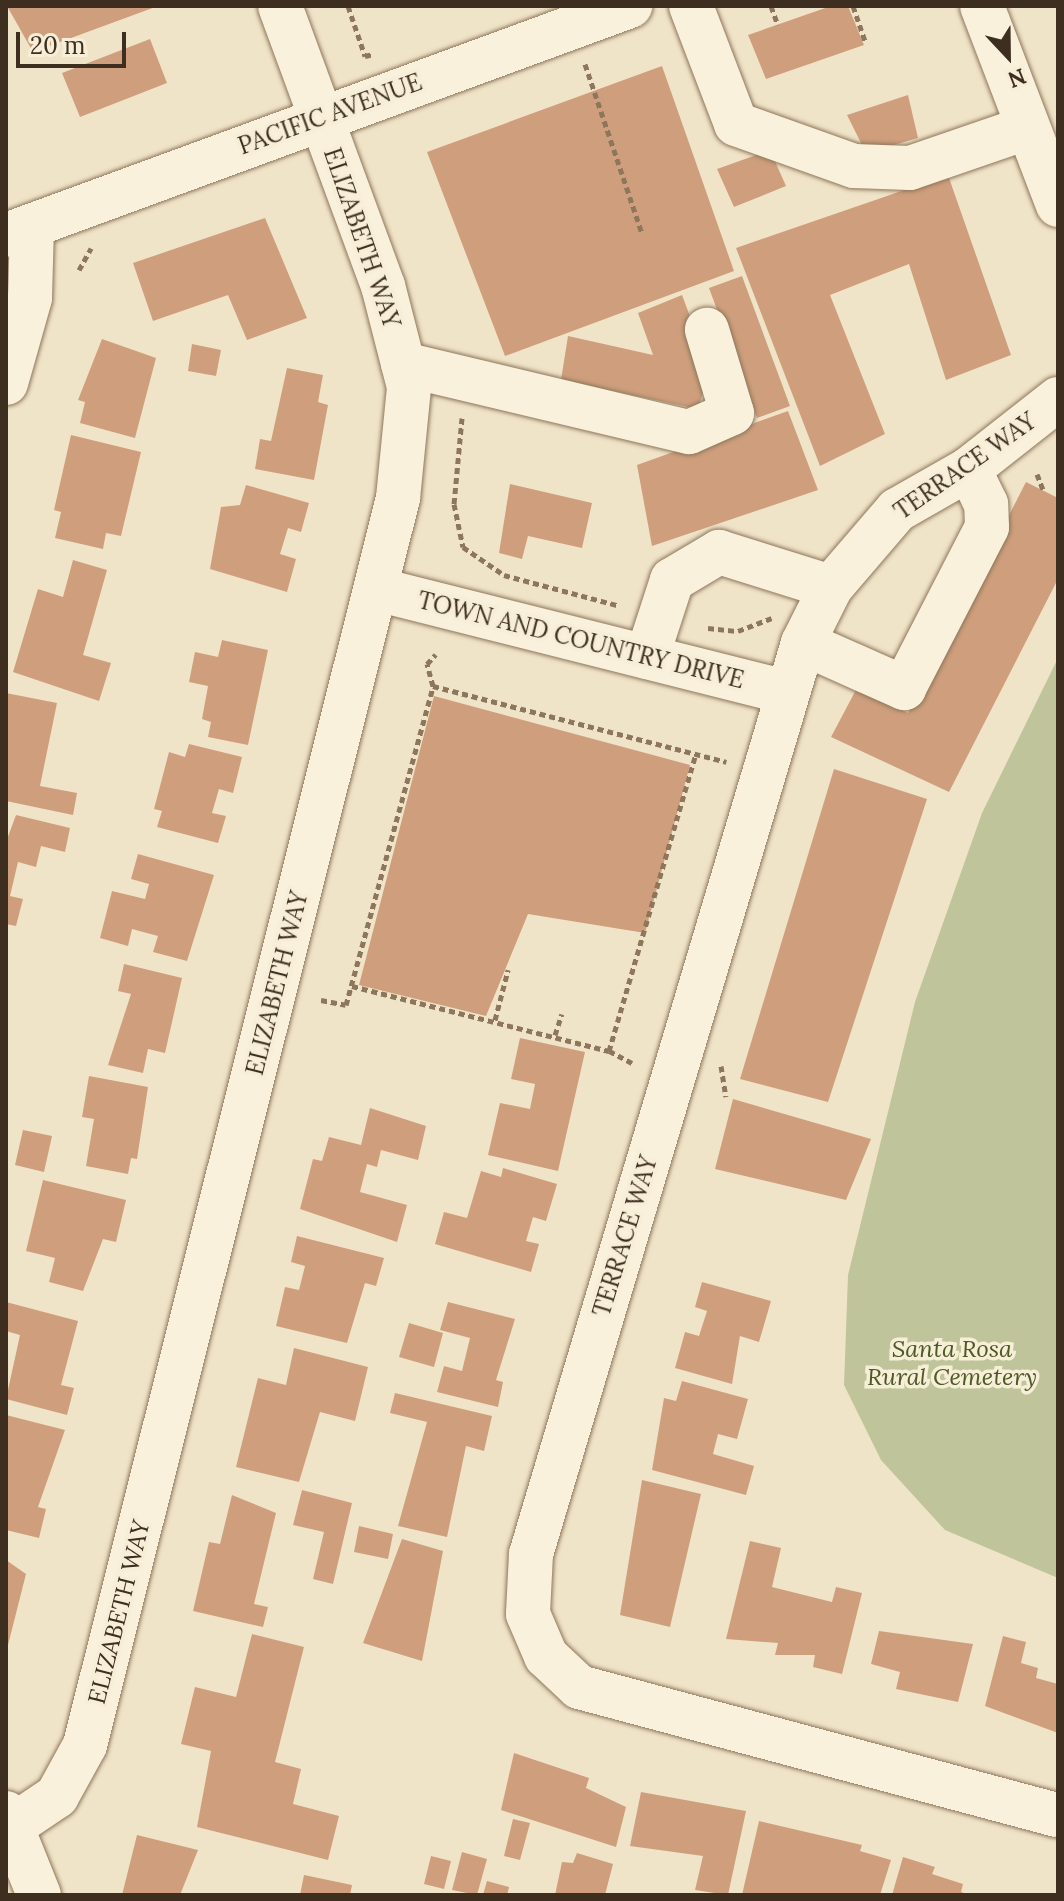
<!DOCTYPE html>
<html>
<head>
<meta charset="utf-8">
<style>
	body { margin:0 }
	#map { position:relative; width:1064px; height:1901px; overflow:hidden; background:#f0e4c8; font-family:Lora,serif }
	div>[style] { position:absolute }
	.cemetery>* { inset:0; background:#bfc49a }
	.building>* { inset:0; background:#cf9f7d }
	.path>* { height:5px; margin-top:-2.5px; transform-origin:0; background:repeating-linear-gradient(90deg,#8d765c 0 6px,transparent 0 10px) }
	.roads { filter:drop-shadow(0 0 2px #8d765c) drop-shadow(0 0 2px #8d765c) }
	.minor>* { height:44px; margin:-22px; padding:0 22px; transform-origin:22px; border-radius:22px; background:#faf1dc }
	span { translate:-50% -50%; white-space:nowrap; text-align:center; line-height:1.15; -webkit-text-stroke:7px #f7eed8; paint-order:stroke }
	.street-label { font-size:24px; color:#3d2e20 }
	.park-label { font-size:24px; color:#4d5a26; font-style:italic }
	.frame { position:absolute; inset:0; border:8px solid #3d2e20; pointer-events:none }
	.north { position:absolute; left:968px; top:16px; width:80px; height:80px; -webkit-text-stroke:6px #f7eed8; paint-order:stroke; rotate:158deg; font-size:22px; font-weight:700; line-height:32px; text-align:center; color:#3d2e20 }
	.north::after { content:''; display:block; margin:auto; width:28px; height:36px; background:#3d2e20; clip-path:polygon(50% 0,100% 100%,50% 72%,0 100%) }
	.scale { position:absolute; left:16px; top:32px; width:110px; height:36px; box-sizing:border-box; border:4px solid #3d2e20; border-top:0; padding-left:10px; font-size:24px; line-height:28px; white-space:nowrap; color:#3d2e20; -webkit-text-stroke:6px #f7eed8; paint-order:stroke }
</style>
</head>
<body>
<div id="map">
	<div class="cemetery">
		<i style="clip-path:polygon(1058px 658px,1058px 1578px,945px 1530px,881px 1460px,844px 1385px,848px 1275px,915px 1002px,982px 813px)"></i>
	</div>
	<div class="building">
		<i style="clip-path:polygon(7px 6px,158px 6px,33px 52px)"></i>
		<i style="clip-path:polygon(831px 6px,848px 6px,864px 45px,766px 79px,748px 35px)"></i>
		<i style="clip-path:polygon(150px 39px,167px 83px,80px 117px,62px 73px)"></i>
		<i style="clip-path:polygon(662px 66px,734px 271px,505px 356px,427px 152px)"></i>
		<i style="clip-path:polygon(908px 95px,918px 138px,866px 153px,847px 115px)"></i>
		<i style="clip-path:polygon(770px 150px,786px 186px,734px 207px,717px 169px)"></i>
		<i style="clip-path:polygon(948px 175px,1011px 355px,946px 380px,909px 264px,830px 295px,885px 434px,820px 466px,736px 248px)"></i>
		<i style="clip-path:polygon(265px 218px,307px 318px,247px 340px,228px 295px,153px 321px,133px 263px)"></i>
		<i style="clip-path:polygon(742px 276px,790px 406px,757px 418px,709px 288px)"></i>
		<i style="clip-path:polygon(682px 295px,710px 370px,698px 409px,561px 380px,568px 336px,653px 355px,638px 313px)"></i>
		<i style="clip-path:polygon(102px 339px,156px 358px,135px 438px,80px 423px,85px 402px,78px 400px)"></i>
		<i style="clip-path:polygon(192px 344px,221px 350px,216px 376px,188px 371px)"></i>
		<i style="clip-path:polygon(287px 368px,323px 375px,318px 402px,328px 405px,314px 480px,255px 469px,260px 439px,271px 441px)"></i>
		<i style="clip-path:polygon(788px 411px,818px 490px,652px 546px,637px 465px)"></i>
		<i style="clip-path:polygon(71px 435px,141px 452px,121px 536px,106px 533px,103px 549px,55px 538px,61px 512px,54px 510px)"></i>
		<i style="clip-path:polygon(1026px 482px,1058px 498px,1058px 579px,949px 792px,831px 737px,858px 686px,908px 713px)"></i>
		<i style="clip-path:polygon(510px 484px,592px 503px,582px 548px,528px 536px,522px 559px,499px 553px)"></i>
		<i style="clip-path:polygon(246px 485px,309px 503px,301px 532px,288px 528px,280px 554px,296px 559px,287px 592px,210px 569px,221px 507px,240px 505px)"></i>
		<i style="clip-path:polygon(73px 560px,107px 570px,83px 655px,111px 663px,99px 701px,13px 672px,38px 589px,63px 597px)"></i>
		<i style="clip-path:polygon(222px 640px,268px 650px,248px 745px,208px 737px,211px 722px,202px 719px,208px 686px,189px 682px,195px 652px,218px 657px)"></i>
		<i style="clip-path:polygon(6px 693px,57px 703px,40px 786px,77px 793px,73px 815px,6px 801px)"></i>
		<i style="clip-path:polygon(434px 696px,690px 765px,645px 933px,528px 914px,486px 1016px,359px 985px)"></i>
		<i style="clip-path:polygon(189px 744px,242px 757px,233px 793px,219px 789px,212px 813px,226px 816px,218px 843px,157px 827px,162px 811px,154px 809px,169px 752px,185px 757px)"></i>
		<i style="clip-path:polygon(834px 769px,927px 799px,828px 1102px,740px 1079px)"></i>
		<i style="clip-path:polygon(16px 815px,70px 828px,65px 852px,41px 846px,36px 867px,18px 862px,10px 896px,23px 899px,16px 926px,6px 924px,6px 842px)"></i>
		<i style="clip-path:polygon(138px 854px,214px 875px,187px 961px,153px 952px,158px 936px,132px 929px,128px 946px,100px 938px,112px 891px,145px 899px,149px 884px,131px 879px)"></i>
		<i style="clip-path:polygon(124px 964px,182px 978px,165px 1053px,148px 1049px,143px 1073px,108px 1065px,131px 994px,118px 991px)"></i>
		<i style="clip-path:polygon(520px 1038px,585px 1052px,558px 1171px,488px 1155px,500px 1103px,530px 1109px,535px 1084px,511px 1079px)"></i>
		<i style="clip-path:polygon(89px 1076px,148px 1087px,137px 1159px,131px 1158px,128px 1174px,86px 1166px,94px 1119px,82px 1117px)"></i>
		<i style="clip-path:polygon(733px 1099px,871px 1139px,846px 1200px,715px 1169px)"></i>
		<i style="clip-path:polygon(370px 1108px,426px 1126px,418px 1160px,381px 1150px,377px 1167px,367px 1164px,360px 1192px,407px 1205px,397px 1242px,300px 1209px,313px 1159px,322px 1161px,329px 1137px,361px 1145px)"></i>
		<i style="clip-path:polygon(23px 1130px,52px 1136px,44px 1172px,15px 1165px)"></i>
		<i style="clip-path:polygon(503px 1168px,557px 1184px,546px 1221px,533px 1217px,526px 1241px,539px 1244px,531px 1272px,435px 1244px,444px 1212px,467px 1218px,481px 1171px,501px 1177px)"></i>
		<i style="clip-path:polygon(43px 1180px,126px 1200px,116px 1242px,103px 1239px,83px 1291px,49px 1282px,55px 1258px,26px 1251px)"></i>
		<i style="clip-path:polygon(297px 1236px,384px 1258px,376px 1286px,365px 1283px,347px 1343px,276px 1326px,285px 1287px,299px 1290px,305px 1266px,291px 1262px)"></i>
		<i style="clip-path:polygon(702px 1282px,771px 1301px,759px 1342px,740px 1336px,732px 1384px,675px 1368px,685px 1332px,699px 1336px,707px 1311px,695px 1307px)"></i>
		<i style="clip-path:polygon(6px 1302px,78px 1321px,61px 1385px,74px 1388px,67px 1415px,6px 1399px,20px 1335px,6px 1331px)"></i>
		<i style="clip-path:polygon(448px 1302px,515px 1319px,496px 1380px,503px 1382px,498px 1407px,437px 1392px,444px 1366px,462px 1371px,470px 1338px,440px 1330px)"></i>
		<i style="clip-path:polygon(409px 1323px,443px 1333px,434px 1367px,399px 1357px)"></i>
		<i style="clip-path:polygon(294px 1348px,368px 1367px,355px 1421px,320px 1412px,299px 1482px,236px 1467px,258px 1378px,286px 1385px)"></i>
		<i style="clip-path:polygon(682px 1381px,748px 1399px,737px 1439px,718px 1434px,713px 1454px,754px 1466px,746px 1495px,652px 1470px,664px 1398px,676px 1401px)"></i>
		<i style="clip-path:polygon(395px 1393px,492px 1416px,484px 1451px,466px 1446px,447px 1537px,398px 1526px,427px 1422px,390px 1413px)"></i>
		<i style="clip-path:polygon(6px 1415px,65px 1430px,38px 1507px,46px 1509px,39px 1538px,6px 1530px)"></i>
		<i style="clip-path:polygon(642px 1480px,701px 1494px,670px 1627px,620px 1615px)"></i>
		<i style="clip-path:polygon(302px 1490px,352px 1503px,333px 1584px,313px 1579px,324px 1532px,293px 1525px)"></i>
		<i style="clip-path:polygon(232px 1495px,276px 1513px,254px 1604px,268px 1607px,263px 1627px,193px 1611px,209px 1542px,220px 1544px)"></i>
		<i style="clip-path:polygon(359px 1526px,393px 1534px,388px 1559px,354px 1552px)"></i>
		<i style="clip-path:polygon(402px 1539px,443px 1551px,422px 1661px,363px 1643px)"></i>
		<i style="clip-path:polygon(750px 1541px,781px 1548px,772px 1587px,832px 1602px,836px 1587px,862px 1593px,842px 1674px,813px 1667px,815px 1655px,775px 1655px,778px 1643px,726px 1639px)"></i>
		<i style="clip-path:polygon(6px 1560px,26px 1574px,7px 1649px,6px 1649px)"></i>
		<i style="clip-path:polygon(879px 1631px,973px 1644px,958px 1702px,896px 1689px,900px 1672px,871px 1664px)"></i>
		<i style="clip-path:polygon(252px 1634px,304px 1647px,275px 1762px,301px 1769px,293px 1804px,339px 1816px,328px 1860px,197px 1827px,211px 1751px,181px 1744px,195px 1687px,236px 1697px)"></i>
		<i style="clip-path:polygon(1003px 1636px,1026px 1642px,1021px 1663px,1038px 1668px,1036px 1678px,1058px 1684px,1058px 1733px,985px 1706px)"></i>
		<i style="clip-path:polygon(514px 1753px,589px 1778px,586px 1788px,626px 1807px,616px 1847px,501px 1810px)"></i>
		<i style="clip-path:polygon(641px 1792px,746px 1811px,728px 1895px,695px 1890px,703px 1856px,630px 1846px)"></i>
		<i style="clip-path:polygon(513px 1819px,530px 1823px,520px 1860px,504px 1856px)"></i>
		<i style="clip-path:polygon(759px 1821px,862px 1845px,860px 1851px,891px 1860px,880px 1895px,742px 1895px)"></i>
		<i style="clip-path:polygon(137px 1835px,198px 1850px,180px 1895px,122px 1895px)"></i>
		<i style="clip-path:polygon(462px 1852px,487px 1859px,477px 1895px,452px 1890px)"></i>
		<i style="clip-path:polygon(577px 1853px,613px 1864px,605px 1895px,555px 1895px,562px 1862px,573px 1863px)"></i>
		<i style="clip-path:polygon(431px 1856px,451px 1861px,444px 1889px,424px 1884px)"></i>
		<i style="clip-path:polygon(903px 1857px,935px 1867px,932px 1874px,963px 1884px,961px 1892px,970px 1895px,892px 1895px)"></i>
		<i style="clip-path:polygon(304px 1875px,352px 1885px,350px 1895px,300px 1895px)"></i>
		<i style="clip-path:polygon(487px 1881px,509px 1887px,507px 1895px,483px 1895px)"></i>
	</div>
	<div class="path">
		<i style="left:348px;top:6px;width:53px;rotate:71.2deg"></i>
		<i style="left:365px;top:56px;width:9px;rotate:-13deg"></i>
		<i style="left:771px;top:6px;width:20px;rotate:70deg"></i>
		<i style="left:853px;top:6px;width:39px;rotate:71deg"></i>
		<i style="left:585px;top:64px;width:178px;rotate:71.4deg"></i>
		<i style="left:79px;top:270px;width:25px;rotate:-61deg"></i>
		<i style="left:462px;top:418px;width:86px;rotate:95.3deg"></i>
		<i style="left:454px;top:504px;width:44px;rotate:78.2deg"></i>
		<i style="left:463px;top:547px;width:50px;rotate:34.3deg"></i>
		<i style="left:504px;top:575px;width:117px;rotate:14.9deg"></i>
		<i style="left:1037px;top:474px;width:17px;rotate:69deg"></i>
		<i style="left:708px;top:628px;width:30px;rotate:6deg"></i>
		<i style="left:738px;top:631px;width:36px;rotate:-21deg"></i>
		<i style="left:433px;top:686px;width:23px;rotate:-105deg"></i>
		<i style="left:427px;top:664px;width:13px;rotate:-48deg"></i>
		<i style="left:352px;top:986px;width:265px;rotate:14.2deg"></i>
		<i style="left:321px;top:1000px;width:25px;rotate:11deg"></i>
		<i style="left:346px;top:1005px;width:331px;rotate:-74.7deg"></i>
		<i style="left:433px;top:686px;width:303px;rotate:14.5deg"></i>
		<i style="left:495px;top:1020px;width:52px;rotate:-75.4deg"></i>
		<i style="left:555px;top:1035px;width:22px;rotate:-72deg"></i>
		<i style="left:632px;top:1063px;width:26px;rotate:-152deg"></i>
		<i style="left:609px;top:1051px;width:309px;rotate:-73.7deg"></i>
		<i style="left:721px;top:1066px;width:31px;rotate:81deg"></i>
	</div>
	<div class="roads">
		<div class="minor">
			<i style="left:691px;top:6px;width:126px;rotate:69.1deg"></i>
			<i style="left:736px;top:124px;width:125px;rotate:19.6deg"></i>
			<i style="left:854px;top:166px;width:56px;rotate:2deg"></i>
			<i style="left:910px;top:168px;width:123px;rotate:-19deg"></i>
			<i style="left:982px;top:6px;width:213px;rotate:69.1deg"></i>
			<i style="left:6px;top:235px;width:665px;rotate:-20.15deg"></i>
			<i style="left:403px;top:364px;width:294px;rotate:13.4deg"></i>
			<i style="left:689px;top:432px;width:47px;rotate:-23.8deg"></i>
			<i style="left:732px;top:413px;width:87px;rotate:-106.8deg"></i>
			<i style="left:6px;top:383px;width:88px;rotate:-74.2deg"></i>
			<i style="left:30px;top:298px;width:72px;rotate:-88.4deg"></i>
			<i style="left:1058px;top:399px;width:113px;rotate:141.8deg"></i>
			<i style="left:969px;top:469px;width:83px;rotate:150.3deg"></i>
			<i style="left:897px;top:510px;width:101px;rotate:130.6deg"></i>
			<i style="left:831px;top:587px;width:63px;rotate:116.6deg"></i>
			<i style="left:803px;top:643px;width:951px;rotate:106.62deg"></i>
			<i style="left:531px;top:1554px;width:60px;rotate:92.9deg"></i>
			<i style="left:528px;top:1614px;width:46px;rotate:66.8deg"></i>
			<i style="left:546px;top:1656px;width:45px;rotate:43.2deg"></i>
			<i style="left:579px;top:1687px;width:496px;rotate:15deg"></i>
			<i style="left:376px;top:589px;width:422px;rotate:14.1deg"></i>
			<i style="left:803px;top:643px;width:111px;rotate:24deg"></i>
			<i style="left:904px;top:688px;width:181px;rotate:-62.7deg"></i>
			<i style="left:987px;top:527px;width:23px;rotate:-92deg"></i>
			<i style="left:986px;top:504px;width:39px;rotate:-116deg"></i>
			<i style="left:647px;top:657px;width:81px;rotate:-72deg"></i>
			<i style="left:672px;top:580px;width:55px;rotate:-30.8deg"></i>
			<i style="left:719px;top:552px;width:117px;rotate:17.4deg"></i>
			<i style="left:6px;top:1813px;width:88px;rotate:68.1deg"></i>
			<i style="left:14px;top:1825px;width:52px;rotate:-34deg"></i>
			<i style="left:57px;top:1796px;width:58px;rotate:-61.2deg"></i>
			<i style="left:85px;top:1745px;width:1286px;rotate:-75.91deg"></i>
			<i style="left:398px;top:498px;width:112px;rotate:-84.3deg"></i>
			<i style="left:409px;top:387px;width:104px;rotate:-104.4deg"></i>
			<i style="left:383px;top:286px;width:298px;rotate:-110.2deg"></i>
		</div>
	</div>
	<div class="street-label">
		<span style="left:330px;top:114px;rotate:-20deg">PACIFIC AVENUE</span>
		<span style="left:362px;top:238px;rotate:71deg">ELIZABETH WAY</span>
		<span style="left:965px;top:466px;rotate:-35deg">TERRACE WAY</span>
		<span style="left:581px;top:640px;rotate:14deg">TOWN AND COUNTRY DRIVE</span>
		<span style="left:277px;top:983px;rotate:-76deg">ELIZABETH WAY</span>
		<span style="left:625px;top:1236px;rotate:-73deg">TERRACE WAY</span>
		<span style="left:119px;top:1612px;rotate:-76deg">ELIZABETH WAY</span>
	</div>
	<div class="park-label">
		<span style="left:952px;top:1363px">Santa Rosa<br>Rural Cemetery</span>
	</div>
	<div class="frame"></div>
	<div class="north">N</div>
	<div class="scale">20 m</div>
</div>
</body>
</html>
